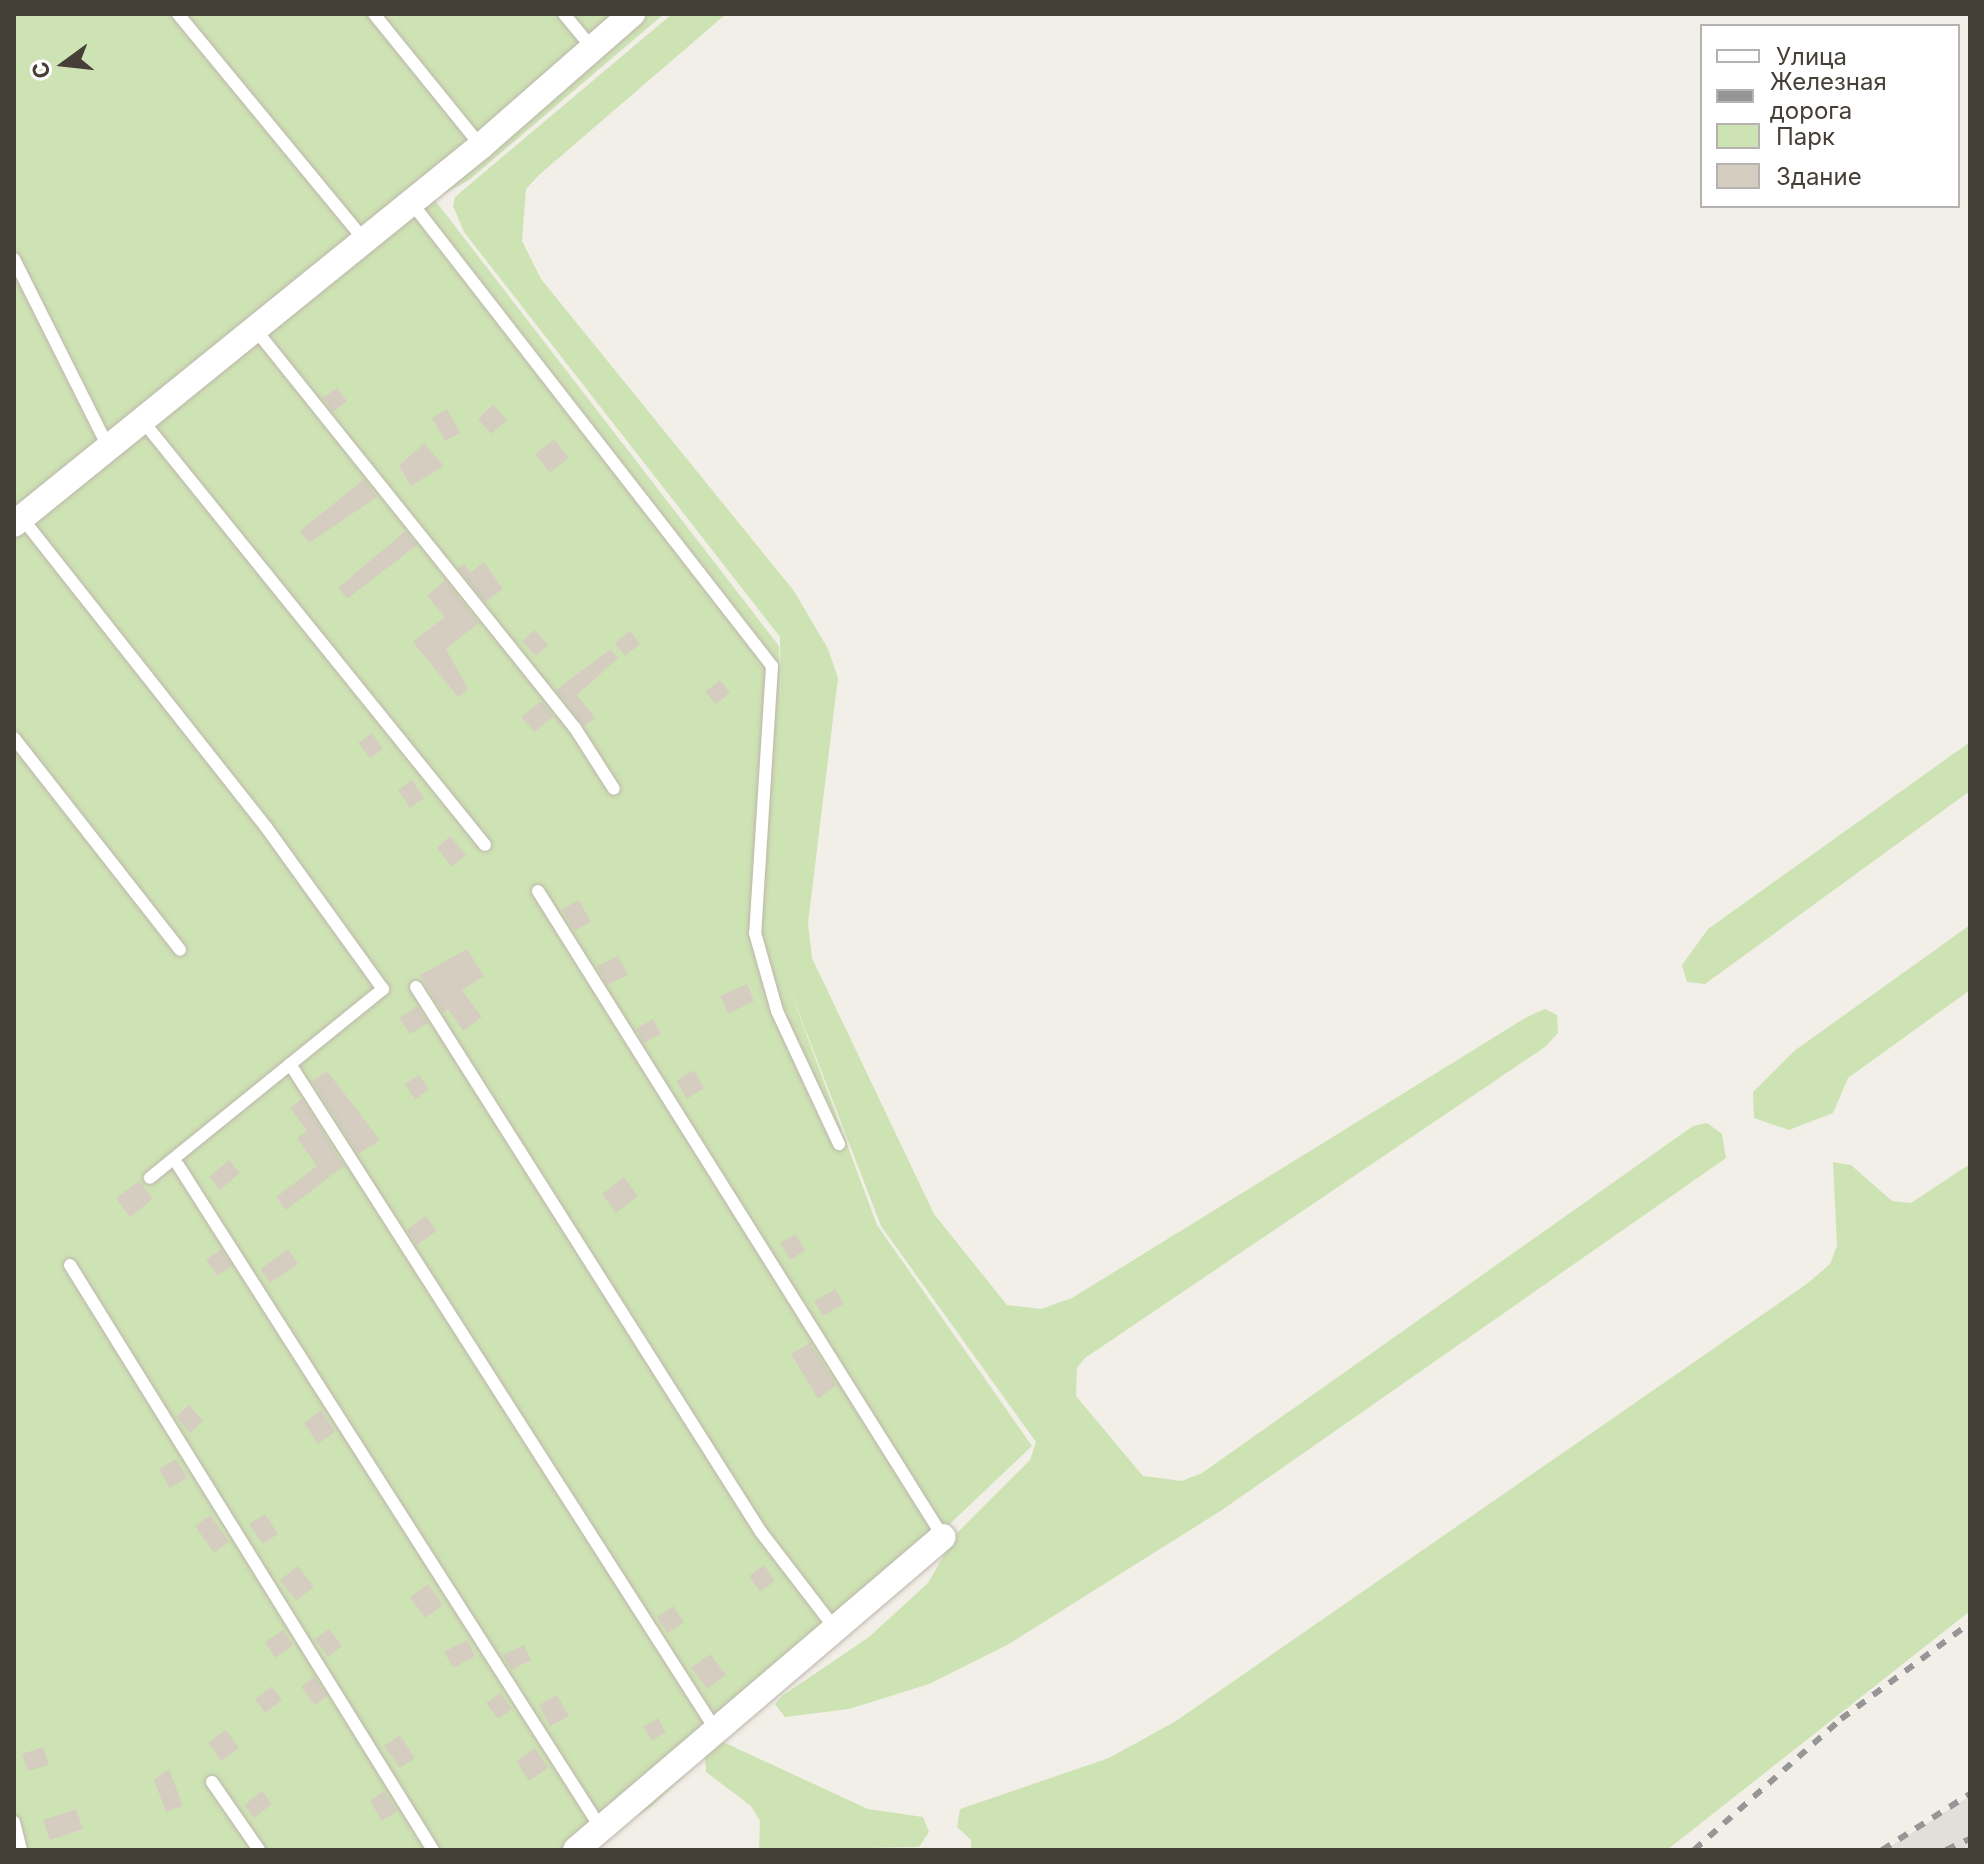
<!DOCTYPE html>
<html>
<head>
<meta charset="utf-8">
<style>
	body { margin:0 }
	#map { position:relative; width:1984px; height:1864px; overflow:hidden; background:#f2efe8; font-family:Inter,sans-serif }
	div>[style] { position:absolute }
	.industrial>* { inset:0; background:#e2ded9 }
	.green>* { inset:0; background:#cee3b4 }
	.building>* { inset:0; background:#d6cdc1 }
	.roads { filter:drop-shadow(0 0 2px #bdb6ab) drop-shadow(0 0 2px #bdb6ab) }
	.service>* { height:12px; margin:-6px; padding:0 6px; transform-origin:6px; border-radius:6px; background:#fff }
	.minor>* { height:26px; margin:-13px; padding:0 13px; transform-origin:13px; border-radius:13px; background:#fff }
	.rail>* { height:6px; margin-top:-3px; transform-origin:0; background:repeating-linear-gradient(90deg,#969696 0 10px,transparent 0 20px) }
	span { translate:-50% -50%; white-space:nowrap; text-align:center; line-height:1.15; -webkit-text-stroke:6px #fff; paint-order:stroke }
	.frame { position:absolute; inset:0; border:16px solid #453f37; pointer-events:none }
	.legend { position:absolute; left:1700px; top:24px; width:260px; height:184px; box-sizing:border-box; background:#fff; border:2px solid #b5b2af; margin:0; padding:10px 14px; list-style:none; font-size:24px; color:#453f37 }
	.legend li { display:flex; align-items:center; gap:16px; height:40px }
	.legend b { width:40px; border:2px solid #b5b2af }
	.north { position:absolute; left:24px; top:24px; width:80px; height:80px; -webkit-text-stroke:6px #fff; paint-order:stroke; rotate:255deg; font-size:22px; font-weight:700; line-height:32px; text-align:center; color:#453f37 }
	.north::after { content:''; display:block; margin:auto; width:28px; height:36px; background:#453f37; clip-path:polygon(50% 0,100% 100%,50% 72%,0 100%) }
</style>
</head>
<body>
<div id="map">
	<div class="industrial">
		<i style="clip-path:polygon(1970px 1796px,1970px 1850px,1885px 1850px)"></i>
	</div>
	<div class="green">
		<i style="clip-path:polygon(14px 14px,664px 14px,469px 180px,434px 199px,779px 646px,781px 714px,780px 637px,464px 232px,453px 206px,455px 197px,672px 14px,726px 14px,539px 175px,526px 189px,522px 241px,541px 279px,794px 591px,828px 649px,838px 678px,808px 923px,812px 958px,934px 1214px,1007px 1305px,1041px 1309px,1072px 1298px,1527px 1017px,1545px 1009px,1557px 1015px,1558px 1033px,1545px 1047px,1085px 1358px,1077px 1368px,1076px 1396px,1143px 1476px,1182px 1481px,1202px 1473px,1693px 1126px,1707px 1123px,1722px 1134px,1726px 1158px,1222px 1510px,1009px 1644px,929px 1684px,849px 1709px,785px 1717px,775px 1704px,782px 1696px,869px 1637px,928px 1583px,956px 1534px,1030px 1460px,1036px 1442px,881px 1226px,787px 982px,877px 1225px,1032px 1446px,721px 1741px,868px 1809px,923px 1817px,929px 1832px,919px 1847px,759px 1850px,760px 1821px,751px 1806px,706px 1772px,705px 1756px,652px 1806px,586px 1850px,14px 1850px)"></i>
		<i style="clip-path:polygon(1970px 742px,1970px 791px,1705px 984px,1687px 982px,1682px 965px,1708px 929px)"></i>
		<i style="clip-path:polygon(1970px 925px,1970px 990px,1848px 1078px,1833px 1113px,1789px 1130px,1754px 1118px,1753px 1092px,1794px 1051px)"></i>
		<i style="clip-path:polygon(1833px 1162px,1851px 1165px,1892px 1201px,1911px 1203px,1970px 1164px,1970px 1611px,1667px 1850px,971px 1850px,971px 1840px,957px 1827px,960px 1809px,1109px 1758px,1176px 1721px,1808px 1283px,1830px 1264px,1837px 1246px)"></i>
	</div>
	<div class="building">
		<i style="clip-path:polygon(337px 388px,347px 401px,333px 412px,323px 398px)"></i>
		<i style="clip-path:polygon(493px 405px,507px 420px,491px 434px,478px 419px)"></i>
		<i style="clip-path:polygon(447px 409px,460px 433px,445px 441px,432px 418px)"></i>
		<i style="clip-path:polygon(554px 439px,569px 458px,550px 473px,535px 454px)"></i>
		<i style="clip-path:polygon(424px 443px,444px 466px,411px 486px,399px 466px)"></i>
		<i style="clip-path:polygon(364px 479px,377px 497px,309px 543px,300px 531px)"></i>
		<i style="clip-path:polygon(405px 531px,417px 545px,347px 599px,338px 588px)"></i>
		<i style="clip-path:polygon(484px 562px,503px 589px,485px 602px,458px 568px,464px 564px,471px 572px)"></i>
		<i style="clip-path:polygon(445px 580px,479px 623px,446px 649px,468px 689px,458px 697px,413px 642px,445px 617px,427px 596px)"></i>
		<i style="clip-path:polygon(535px 630px,548px 645px,536px 656px,522px 641px)"></i>
		<i style="clip-path:polygon(630px 631px,640px 644px,625px 656px,615px 643px)"></i>
		<i style="clip-path:polygon(611px 649px,618px 658px,577px 695px,595px 718px,584px 726px,556px 690px)"></i>
		<i style="clip-path:polygon(720px 680px,730px 693px,716px 704px,705px 692px)"></i>
		<i style="clip-path:polygon(539px 703px,543px 703px,569px 736px,554px 716px,534px 732px,521px 717px)"></i>
		<i style="clip-path:polygon(372px 733px,383px 749px,370px 758px,358px 743px)"></i>
		<i style="clip-path:polygon(412px 780px,424px 798px,410px 808px,398px 790px)"></i>
		<i style="clip-path:polygon(450px 836px,466px 855px,452px 867px,437px 848px)"></i>
		<i style="clip-path:polygon(579px 900px,591px 922px,574px 931px,562px 909px)"></i>
		<i style="clip-path:polygon(467px 949px,484px 976px,462px 990px,482px 1017px,463px 1031px,448px 1009px,443px 1013px,420px 975px)"></i>
		<i style="clip-path:polygon(618px 956px,628px 975px,607px 985px,597px 966px)"></i>
		<i style="clip-path:polygon(747px 984px,754px 1001px,728px 1014px,720px 996px)"></i>
		<i style="clip-path:polygon(417px 1006px,428px 1023px,410px 1034px,399px 1018px)"></i>
		<i style="clip-path:polygon(653px 1019px,661px 1034px,644px 1043px,636px 1029px)"></i>
		<i style="clip-path:polygon(694px 1070px,704px 1088px,687px 1099px,676px 1081px)"></i>
		<i style="clip-path:polygon(327px 1071px,380px 1140px,358px 1154px,312px 1081px)"></i>
		<i style="clip-path:polygon(419px 1075px,429px 1089px,415px 1100px,405px 1084px)"></i>
		<i style="clip-path:polygon(302px 1099px,344px 1166px,286px 1210px,276px 1197px,317px 1166px,297px 1138px,307px 1131px,290px 1108px)"></i>
		<i style="clip-path:polygon(229px 1160px,240px 1173px,220px 1190px,209px 1177px)"></i>
		<i style="clip-path:polygon(624px 1177px,638px 1196px,616px 1213px,602px 1194px)"></i>
		<i style="clip-path:polygon(139px 1181px,153px 1199px,130px 1217px,116px 1198px)"></i>
		<i style="clip-path:polygon(426px 1216px,437px 1231px,417px 1245px,407px 1230px)"></i>
		<i style="clip-path:polygon(796px 1234px,805px 1251px,790px 1260px,780px 1243px)"></i>
		<i style="clip-path:polygon(221px 1249px,232px 1266px,217px 1276px,206px 1260px)"></i>
		<i style="clip-path:polygon(288px 1249px,298px 1264px,270px 1283px,260px 1269px)"></i>
		<i style="clip-path:polygon(835px 1289px,844px 1304px,823px 1316px,814px 1301px)"></i>
		<i style="clip-path:polygon(810px 1343px,836px 1385px,818px 1399px,791px 1354px)"></i>
		<i style="clip-path:polygon(189px 1405px,203px 1421px,190px 1433px,176px 1417px)"></i>
		<i style="clip-path:polygon(321px 1410px,335px 1432px,318px 1444px,304px 1423px)"></i>
		<i style="clip-path:polygon(176px 1459px,187px 1478px,170px 1488px,159px 1469px)"></i>
		<i style="clip-path:polygon(265px 1514px,278px 1534px,263px 1544px,249px 1524px)"></i>
		<i style="clip-path:polygon(210px 1515px,229px 1542px,214px 1553px,195px 1526px)"></i>
		<i style="clip-path:polygon(764px 1565px,775px 1581px,760px 1592px,749px 1576px)"></i>
		<i style="clip-path:polygon(298px 1566px,314px 1587px,296px 1601px,280px 1580px)"></i>
		<i style="clip-path:polygon(428px 1584px,443px 1605px,425px 1618px,410px 1597px)"></i>
		<i style="clip-path:polygon(673px 1606px,684px 1622px,668px 1633px,657px 1617px)"></i>
		<i style="clip-path:polygon(329px 1629px,342px 1646px,328px 1657px,315px 1639px)"></i>
		<i style="clip-path:polygon(283px 1630px,293px 1645px,275px 1658px,265px 1642px)"></i>
		<i style="clip-path:polygon(467px 1640px,475px 1656px,453px 1668px,444px 1652px)"></i>
		<i style="clip-path:polygon(524px 1645px,531px 1660px,511px 1670px,503px 1655px)"></i>
		<i style="clip-path:polygon(710px 1654px,726px 1675px,707px 1689px,691px 1668px)"></i>
		<i style="clip-path:polygon(314px 1677px,327px 1696px,315px 1705px,301px 1687px)"></i>
		<i style="clip-path:polygon(272px 1686px,282px 1700px,265px 1713px,255px 1699px)"></i>
		<i style="clip-path:polygon(500px 1693px,512px 1709px,498px 1719px,486px 1703px)"></i>
		<i style="clip-path:polygon(557px 1695px,569px 1716px,550px 1726px,539px 1705px)"></i>
		<i style="clip-path:polygon(658px 1718px,666px 1732px,652px 1741px,643px 1727px)"></i>
		<i style="clip-path:polygon(226px 1730px,239px 1748px,221px 1761px,208px 1742px)"></i>
		<i style="clip-path:polygon(400px 1735px,415px 1758px,400px 1768px,384px 1746px)"></i>
		<i style="clip-path:polygon(43px 1747px,49px 1765px,28px 1771px,22px 1754px)"></i>
		<i style="clip-path:polygon(535px 1748px,548px 1768px,529px 1781px,516px 1761px)"></i>
		<i style="clip-path:polygon(169px 1769px,183px 1806px,166px 1812px,154px 1780px)"></i>
		<i style="clip-path:polygon(262px 1791px,272px 1804px,254px 1818px,244px 1805px)"></i>
		<i style="clip-path:polygon(384px 1791px,397px 1811px,382px 1821px,370px 1801px)"></i>
		<i style="clip-path:polygon(76px 1809px,83px 1829px,50px 1840px,43px 1820px)"></i>
	</div>
	<div class="roads">
		<div class="service">
			<i style="left:178px;top:14px;width:289px;rotate:50.5deg"></i>
			<i style="left:374px;top:14px;width:170px;rotate:51deg"></i>
			<i style="left:564px;top:14px;width:45px;rotate:50.4deg"></i>
			<i style="left:411px;top:202px;width:588px;rotate:52.12deg"></i>
			<i style="left:772px;top:666px;width:268px;rotate:93.6deg"></i>
			<i style="left:755px;top:933px;width:81px;rotate:74.2deg"></i>
			<i style="left:777px;top:1011px;width:147px;rotate:65deg"></i>
			<i style="left:14px;top:259px;width:208px;rotate:63.4deg"></i>
			<i style="left:255px;top:329px;width:511px;rotate:51.27deg"></i>
			<i style="left:575px;top:728px;width:72px;rotate:57.4deg"></i>
			<i style="left:142px;top:420px;width:546px;rotate:51.09deg"></i>
			<i style="left:22px;top:518px;width:394px;rotate:51.7deg"></i>
			<i style="left:266px;top:827px;width:200px;rotate:54.2deg"></i>
			<i style="left:383px;top:989px;width:300px;rotate:141deg"></i>
			<i style="left:14px;top:738px;width:269px;rotate:51.9deg"></i>
			<i style="left:538px;top:891px;width:762px;rotate:57.91deg"></i>
			<i style="left:416px;top:987px;width:645px;rotate:57.67deg"></i>
			<i style="left:761px;top:1532px;width:118px;rotate:52.5deg"></i>
			<i style="left:290px;top:1064px;width:793px;rotate:57.41deg"></i>
			<i style="left:178px;top:1165px;width:789px;rotate:57.48deg"></i>
			<i style="left:70px;top:1265px;width:688px;rotate:58.18deg"></i>
			<i style="left:212px;top:1782px;width:83px;rotate:55.3deg"></i>
			<i style="left:14px;top:1822px;width:29px;rotate:76deg"></i>
		</div>
		<div class="minor">
			<i style="left:14px;top:524px;width:601px;rotate:-38.99deg"></i>
			<i style="left:481px;top:146px;width:201px;rotate:-41.2deg"></i>
			<i style="left:576px;top:1850px;width:482px;rotate:-40.5deg"></i>
		</div>
	</div>
	<div class="rail">
		<i style="left:1694px;top:1850px;width:197px;rotate:-41.7deg"></i>
		<i style="left:1841px;top:1719px;width:161px;rotate:-36.7deg"></i>
		<i style="left:1882px;top:1850px;width:104px;rotate:-32.5deg"></i>
		<i style="left:1946px;top:1850px;width:26px;rotate:-25deg"></i>
	</div>
	<div class="frame"></div>
	<ul class="legend">
	<li><b style="height:10px;background:#fff"></b>Улица</li>
	<li><b style="height:10px;background:#969696"></b>Железная дорога</li>
	<li><b style="height:22px;background:#cee3b4"></b>Парк</li>
	<li><b style="height:22px;background:#d6cdc1"></b>Здание</li>
	</ul>
	<div class="north">С</div>
</div>
</body>
</html>
